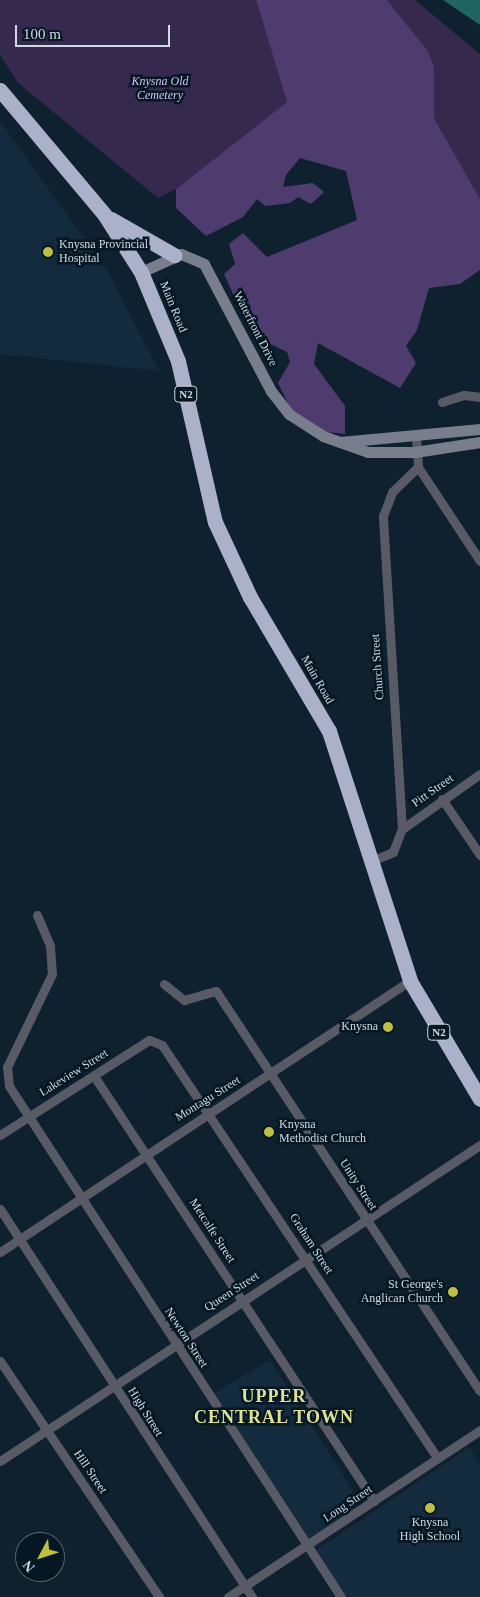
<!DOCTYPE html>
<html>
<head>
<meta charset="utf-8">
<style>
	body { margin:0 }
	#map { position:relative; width:480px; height:1597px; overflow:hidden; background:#0f202e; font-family:"Times New Roman",serif }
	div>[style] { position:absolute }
	.built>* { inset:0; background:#142b3d }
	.green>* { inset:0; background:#36294e }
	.forest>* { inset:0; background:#4e3c6e }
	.water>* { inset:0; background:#206461 }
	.street>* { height:9px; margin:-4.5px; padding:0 4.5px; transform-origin:4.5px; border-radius:4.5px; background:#585b65 }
	.secondary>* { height:11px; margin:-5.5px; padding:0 5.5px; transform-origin:5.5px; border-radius:5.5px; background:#797e8d }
	.highway>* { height:15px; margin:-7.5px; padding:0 7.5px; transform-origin:7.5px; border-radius:7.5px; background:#aab1c9 }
	.dots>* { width:14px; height:14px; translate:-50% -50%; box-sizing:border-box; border:2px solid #061724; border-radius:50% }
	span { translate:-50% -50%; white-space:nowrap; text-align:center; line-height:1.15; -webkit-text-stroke:5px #061724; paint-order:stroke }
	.shield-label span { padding:1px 4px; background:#061724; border:1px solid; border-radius:4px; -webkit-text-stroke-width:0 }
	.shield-label { font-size:11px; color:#cfdae4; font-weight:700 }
	.park-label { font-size:12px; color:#d2c3f4; font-style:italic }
	.poi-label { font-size:12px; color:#cfdae4 }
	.left { translate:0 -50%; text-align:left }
	.right { translate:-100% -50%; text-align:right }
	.street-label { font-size:12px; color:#cfdae4 }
	.district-label { font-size:18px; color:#dfe192; font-weight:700; letter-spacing:1px }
	.north { position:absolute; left:15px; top:1532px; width:50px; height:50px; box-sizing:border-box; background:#061724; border:1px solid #566571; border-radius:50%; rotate:230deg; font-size:14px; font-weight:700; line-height:20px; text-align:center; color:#cfdae4 }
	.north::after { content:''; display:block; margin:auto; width:18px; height:22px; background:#bebf42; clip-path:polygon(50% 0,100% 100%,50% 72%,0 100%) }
	.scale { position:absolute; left:15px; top:25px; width:155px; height:22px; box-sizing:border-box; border:2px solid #cfdae4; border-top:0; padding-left:6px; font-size:15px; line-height:18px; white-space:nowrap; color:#cfdae4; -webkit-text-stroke:4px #061724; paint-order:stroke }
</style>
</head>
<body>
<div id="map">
	<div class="built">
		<i style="clip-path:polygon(0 121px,110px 275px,159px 371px,0 354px)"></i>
		<i style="clip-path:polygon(270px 1360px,361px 1503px,308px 1540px,213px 1394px)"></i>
		<i style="clip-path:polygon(470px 1447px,480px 1465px,480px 1597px,345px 1597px,315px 1551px)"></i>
	</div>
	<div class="green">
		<i style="clip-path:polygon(0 0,256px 0,287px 102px,176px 189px,158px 198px,18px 83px,0 55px)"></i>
		<i style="clip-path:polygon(387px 0,415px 0,480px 54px,480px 199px,434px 118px,434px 66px,427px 50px)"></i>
	</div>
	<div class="forest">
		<i style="clip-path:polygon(256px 0,387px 0,427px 50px,434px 66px,434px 118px,480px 199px,480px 270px,460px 284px,429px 288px,417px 330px,406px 346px,416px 363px,400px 388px,318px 343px,314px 364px,345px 406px,345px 434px,326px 432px,292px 412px,278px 383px,290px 362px,287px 352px,252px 335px,224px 274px,235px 264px,229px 244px,243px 233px,267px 257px,357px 220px,346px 171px,300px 158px,286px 175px,283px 187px,313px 183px,324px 192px,311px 204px,298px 197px,290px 203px,265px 206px,257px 199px,243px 217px,206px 236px,176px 208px,176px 189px,287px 102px)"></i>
	</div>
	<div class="water">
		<i style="clip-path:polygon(443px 0,480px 0,480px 25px)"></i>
	</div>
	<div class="street">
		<i style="left:442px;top:402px;width:23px;rotate:-18deg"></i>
		<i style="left:464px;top:395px;width:16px;rotate:7deg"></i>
		<i style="left:416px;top:437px;width:30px;rotate:86deg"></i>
		<i style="left:418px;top:467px;width:113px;rotate:56.6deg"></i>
		<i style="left:442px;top:799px;width:68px;rotate:55.8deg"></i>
		<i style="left:402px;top:829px;width:95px;rotate:-35.2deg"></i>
		<i style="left:371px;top:861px;width:24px;rotate:-22deg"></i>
		<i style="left:393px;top:852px;width:25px;rotate:-69deg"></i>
		<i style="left:402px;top:829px;width:314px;rotate:-93.5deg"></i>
		<i style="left:383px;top:516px;width:26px;rotate:-69deg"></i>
		<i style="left:392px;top:492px;width:36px;rotate:-44deg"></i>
		<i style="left:37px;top:915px;width:34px;rotate:67deg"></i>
		<i style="left:50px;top:946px;width:28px;rotate:86deg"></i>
		<i style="left:52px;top:974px;width:103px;rotate:115.8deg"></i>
		<i style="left:7px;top:1067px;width:19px;rotate:84deg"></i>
		<i style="left:9px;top:1086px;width:609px;rotate:56.99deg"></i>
		<i style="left:164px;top:984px;width:26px;rotate:39deg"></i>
		<i style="left:184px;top:1000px;width:33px;rotate:-16deg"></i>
		<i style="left:216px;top:991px;width:479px;rotate:56.6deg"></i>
		<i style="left:94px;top:1076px;width:509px;rotate:56.62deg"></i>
		<i style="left:0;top:1135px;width:177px;rotate:-32.5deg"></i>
		<i style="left:149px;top:1040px;width:14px;rotate:21deg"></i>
		<i style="left:162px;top:1045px;width:496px;rotate:56.3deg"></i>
		<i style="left:0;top:1209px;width:463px;rotate:57deg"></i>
		<i style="left:0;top:1252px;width:491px;rotate:-33.5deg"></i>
		<i style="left:0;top:1361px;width:285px;rotate:56deg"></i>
		<i style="left:0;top:1461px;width:575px;rotate:-33.36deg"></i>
		<i style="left:228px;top:1597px;width:302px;rotate:-33.5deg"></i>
	</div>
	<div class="secondary">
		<i style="left:141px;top:272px;width:44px;rotate:-24.2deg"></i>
		<i style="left:181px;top:254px;width:25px;rotate:23deg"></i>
		<i style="left:204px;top:264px;width:144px;rotate:62.2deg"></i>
		<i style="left:271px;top:391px;width:29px;rotate:52deg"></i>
		<i style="left:289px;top:414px;width:40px;rotate:32.9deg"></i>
		<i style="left:323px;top:436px;width:48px;rotate:19.6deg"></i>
		<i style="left:368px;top:452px;width:47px"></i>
		<i style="left:415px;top:452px;width:66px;rotate:-8.7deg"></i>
		<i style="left:340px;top:442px;width:141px;rotate:-5.3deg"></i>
	</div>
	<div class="highway">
		<i style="left:0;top:90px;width:162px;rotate:50deg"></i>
		<i style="left:104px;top:214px;width:69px;rotate:57.5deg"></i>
		<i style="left:141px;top:272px;width:96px;rotate:67.4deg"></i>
		<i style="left:178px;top:361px;width:165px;rotate:77.1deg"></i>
		<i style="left:215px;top:522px;width:83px;rotate:65deg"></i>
		<i style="left:250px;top:597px;width:156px;rotate:59.5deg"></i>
		<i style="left:329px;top:731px;width:263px;rotate:72deg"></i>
		<i style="left:410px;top:981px;width:137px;rotate:59.3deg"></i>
		<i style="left:111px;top:219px;width:73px;rotate:29.7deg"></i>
	</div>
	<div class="dots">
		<i style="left:48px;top:252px;background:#bebf42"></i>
		<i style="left:388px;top:1027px;background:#bebf42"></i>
		<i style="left:269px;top:1132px;background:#bebf42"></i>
		<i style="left:453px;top:1292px;background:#bebf42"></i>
		<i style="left:430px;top:1508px;background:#bebf42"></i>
	</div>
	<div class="shield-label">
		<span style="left:186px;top:394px">N2</span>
		<span style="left:439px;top:1032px">N2</span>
	</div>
	<div class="park-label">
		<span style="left:160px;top:89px">Knysna Old<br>Cemetery</span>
	</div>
	<div class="poi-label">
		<span class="left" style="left:59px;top:252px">Knysna Provincial<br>Hospital</span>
		<span class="right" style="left:378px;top:1027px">Knysna</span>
		<span class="left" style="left:279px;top:1132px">Knysna<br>Methodist Church</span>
		<span class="right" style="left:443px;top:1292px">St George's<br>Anglican Church</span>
		<span style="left:430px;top:1530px">Knysna<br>High School</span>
	</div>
	<div class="street-label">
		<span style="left:173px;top:307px;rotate:68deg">Main Road</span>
		<span style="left:255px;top:329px;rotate:63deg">Waterfront Drive</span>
		<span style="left:378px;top:667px;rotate:-94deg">Church Street</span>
		<span style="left:317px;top:680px;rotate:60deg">Main Road</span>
		<span style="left:433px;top:791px;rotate:-35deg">Pitt Street</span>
		<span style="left:74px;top:1073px;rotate:-32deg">Lakeview Street</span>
		<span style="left:208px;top:1099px;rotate:-32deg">Montagu Street</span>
		<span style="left:358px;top:1185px;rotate:57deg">Unity Street</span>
		<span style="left:212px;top:1231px;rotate:57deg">Metcalfe Street</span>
		<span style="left:311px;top:1244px;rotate:57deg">Graham Street</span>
		<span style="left:232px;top:1292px;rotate:-33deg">Queen Street</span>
		<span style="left:186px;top:1338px;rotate:57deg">Newton Street</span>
		<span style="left:145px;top:1412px;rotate:58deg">High Street</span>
		<span style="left:90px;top:1472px;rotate:56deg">Hill Street</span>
		<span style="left:348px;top:1504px;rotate:-34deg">Long Street</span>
	</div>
	<div class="district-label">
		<span style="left:274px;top:1407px">UPPER<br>CENTRAL TOWN</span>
	</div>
	<div class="north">N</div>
	<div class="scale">100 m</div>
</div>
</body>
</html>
